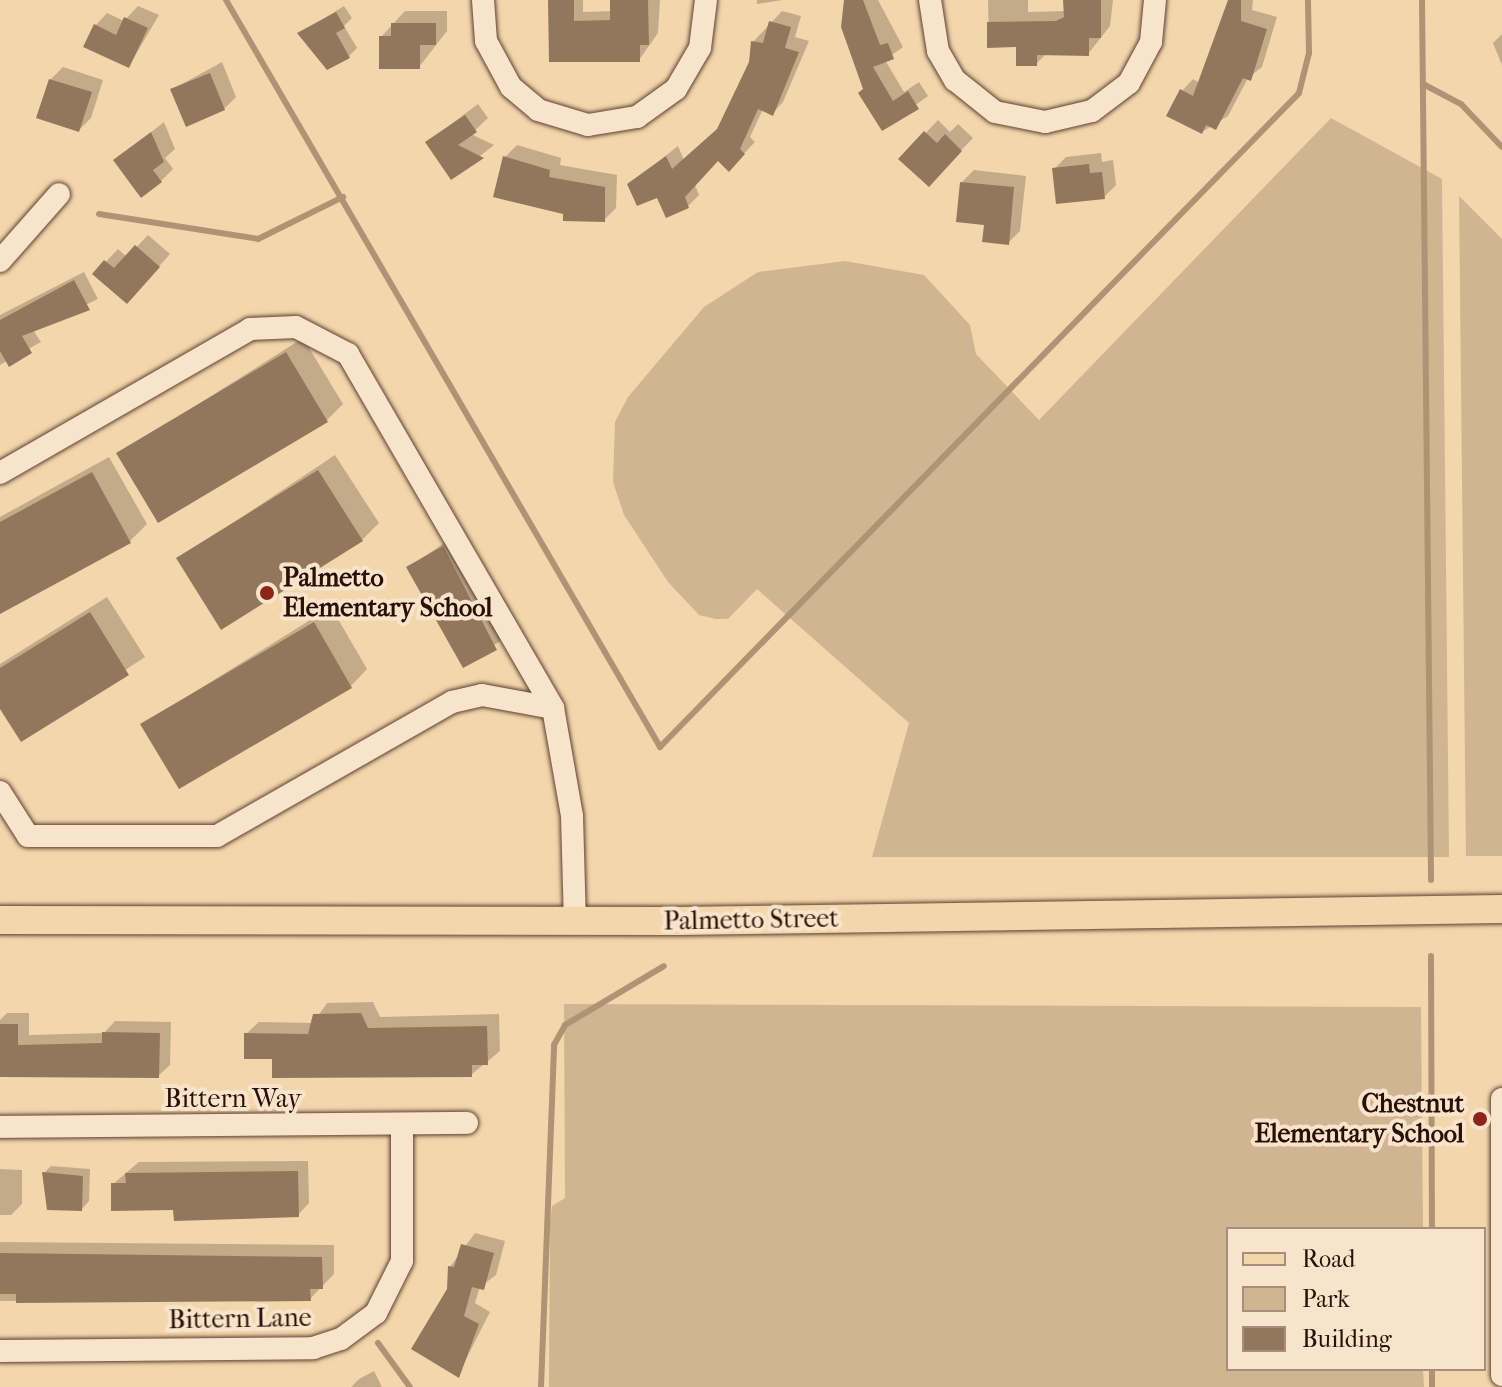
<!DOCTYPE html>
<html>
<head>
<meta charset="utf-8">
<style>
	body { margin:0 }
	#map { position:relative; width:1502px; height:1387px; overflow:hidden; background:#f4d6ad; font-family:"IM FELL French Canon",serif }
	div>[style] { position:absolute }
	.green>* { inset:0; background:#d1b491 }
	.shadow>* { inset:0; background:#0003 }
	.stream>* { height:6px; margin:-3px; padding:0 3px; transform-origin:3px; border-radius:3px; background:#af9374 }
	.building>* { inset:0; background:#93775d }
	.roads { filter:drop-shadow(0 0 2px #5c4230) drop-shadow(0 0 2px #5c4230) }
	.minor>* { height:22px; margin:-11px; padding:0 11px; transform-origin:11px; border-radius:11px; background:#f8e4ca }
	.major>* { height:28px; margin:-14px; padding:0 14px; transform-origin:14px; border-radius:14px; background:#f4d6ad }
	.dots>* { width:22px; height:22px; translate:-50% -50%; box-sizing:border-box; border:4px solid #f8e4ca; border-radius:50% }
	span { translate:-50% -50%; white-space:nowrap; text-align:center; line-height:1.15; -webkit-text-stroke:8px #f8e4ca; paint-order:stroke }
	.poi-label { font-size:26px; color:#291006; font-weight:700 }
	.left { translate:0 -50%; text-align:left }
	.right { translate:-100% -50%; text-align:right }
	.street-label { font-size:26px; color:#291006 }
	.legend { position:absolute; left:1226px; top:1227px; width:260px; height:144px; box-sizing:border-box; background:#f8e4ca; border:2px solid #a58f7c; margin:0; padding:10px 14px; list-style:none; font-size:24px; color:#291006 }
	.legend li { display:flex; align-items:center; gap:16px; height:40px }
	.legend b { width:40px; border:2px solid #a58f7c }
</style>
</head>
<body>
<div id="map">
	<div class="green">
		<i style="clip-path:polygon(1331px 118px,1442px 179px,1449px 857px,872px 857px,909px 723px,757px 589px,728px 619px,716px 619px,699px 615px,668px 582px,624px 515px,613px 482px,615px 422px,628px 397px,704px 307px,758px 272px,845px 261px,924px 275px,970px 325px,976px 354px,1039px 420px)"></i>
		<i style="clip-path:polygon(1459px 196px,1502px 239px,1502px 856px,1466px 856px)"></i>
		<i style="clip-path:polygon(564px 1004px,1421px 1007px,1423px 1229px,1228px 1229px,1228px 1369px,1423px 1369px,1424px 1387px,549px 1387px,550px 1222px,552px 1206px,565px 1198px)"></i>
	</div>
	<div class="shadow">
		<i style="clip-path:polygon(550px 0,583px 0,583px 12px,612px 11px,612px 0,660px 0,658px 33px,639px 60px,551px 60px)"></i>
		<i style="clip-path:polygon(757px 0,783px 0,757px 4px)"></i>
		<i style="clip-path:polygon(844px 0,878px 0,903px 47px,885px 60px,904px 92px,919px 82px,928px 96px,882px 129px,843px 27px)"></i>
		<i style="clip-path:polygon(988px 0,1028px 0,1028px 12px,1066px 11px,1066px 0,1113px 0,1110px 26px,1088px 54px,1047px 53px,1036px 64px,1018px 45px,989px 45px)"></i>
		<i style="clip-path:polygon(1230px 0,1253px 0,1252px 10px,1277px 17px,1262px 67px,1248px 78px,1228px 116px,1202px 132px,1182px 91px,1193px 79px,1200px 83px)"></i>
		<i style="clip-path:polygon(138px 6px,159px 15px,129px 66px,95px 26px,107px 13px,124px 21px)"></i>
		<i style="clip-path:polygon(344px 6px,352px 18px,344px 26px,357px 48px,349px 56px,300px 33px)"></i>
		<i style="clip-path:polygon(405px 11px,447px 11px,447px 31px,419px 67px,381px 37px)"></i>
		<i style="clip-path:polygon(782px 11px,801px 16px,795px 37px,809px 41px,783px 102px,772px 114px,763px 109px,750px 137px,755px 142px,729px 169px,719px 159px,695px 185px,699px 195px,688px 206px,630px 184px,678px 146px,684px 160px,720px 128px,751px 63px,753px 42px)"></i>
		<i style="clip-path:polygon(1502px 34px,1502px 65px,1493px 43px)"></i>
		<i style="clip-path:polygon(222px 62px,236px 97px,224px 109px,173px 89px)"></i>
		<i style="clip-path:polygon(63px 67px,103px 80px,91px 118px,79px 130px,50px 80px)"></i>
		<i style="clip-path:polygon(478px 104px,488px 118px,471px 134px,494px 145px,452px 178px,427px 142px)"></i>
		<i style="clip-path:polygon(938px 120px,950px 132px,958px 124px,973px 138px,929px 184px,901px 159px)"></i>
		<i style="clip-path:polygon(164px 122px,175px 149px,165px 158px,173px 169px,161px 181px,116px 160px)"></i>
		<i style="clip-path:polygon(517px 145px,561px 158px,560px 165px,617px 175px,616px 208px,604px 220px,565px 212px,505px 157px)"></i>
		<i style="clip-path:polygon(1101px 153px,1102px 162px,1113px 160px,1116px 185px,1104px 197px,1054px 169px,1066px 157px)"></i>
		<i style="clip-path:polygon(974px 170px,1026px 176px,1020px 231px,1008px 243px,962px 182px)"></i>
		<i style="clip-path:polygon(148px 235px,170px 254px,139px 289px,95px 273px,118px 249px,127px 257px)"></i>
		<i style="clip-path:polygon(84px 272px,98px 299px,33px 330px,41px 342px,0 365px,0 315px)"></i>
		<i style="clip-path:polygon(303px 338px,343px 404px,327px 420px,119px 454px)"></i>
		<i style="clip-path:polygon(335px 455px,379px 523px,362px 540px,179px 559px)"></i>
		<i style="clip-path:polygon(109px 457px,147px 524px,130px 541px,0 612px,0 517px)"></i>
		<i style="clip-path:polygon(460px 532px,513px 632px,464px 666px,409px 567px)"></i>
		<i style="clip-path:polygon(107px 597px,145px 657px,21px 739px,0 705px,0 664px)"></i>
		<i style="clip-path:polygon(331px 607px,367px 669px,351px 686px,143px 724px)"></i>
		<i style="clip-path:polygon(373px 1002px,380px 1017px,499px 1014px,500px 1051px,471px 1075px,274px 1057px,246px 1034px,259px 1022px,313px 1023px,327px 1003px)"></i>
		<i style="clip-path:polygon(7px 1013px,29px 1013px,29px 1035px,104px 1033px,115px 1021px,171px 1022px,170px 1065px,158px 1076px,0 1076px,0 1020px)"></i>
		<i style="clip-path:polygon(308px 1161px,309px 1203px,298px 1215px,113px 1184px,139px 1162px)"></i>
		<i style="clip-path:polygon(51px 1166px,90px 1169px,89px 1201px,82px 1209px,44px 1173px)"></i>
		<i style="clip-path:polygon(0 1169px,22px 1170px,22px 1204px,11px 1215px,0 1215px)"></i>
		<i style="clip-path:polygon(475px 1233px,505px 1241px,496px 1275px,480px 1287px,475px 1303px,490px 1312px,458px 1375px,450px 1267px)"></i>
		<i style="clip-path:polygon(0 1242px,334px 1245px,334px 1274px,310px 1299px,0 1301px)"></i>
		<i style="clip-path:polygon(374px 1371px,382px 1387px,351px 1387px,359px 1379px)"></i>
	</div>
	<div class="stream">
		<i style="left:226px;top:0;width:864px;rotate:59.84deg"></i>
		<i style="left:660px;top:747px;width:914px;rotate:-45.66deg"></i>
		<i style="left:1299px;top:93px;width:41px;rotate:-76deg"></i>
		<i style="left:1309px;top:53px;width:53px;rotate:-91.1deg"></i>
		<i style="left:1422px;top:0;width:880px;rotate:89.41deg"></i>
		<i style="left:1423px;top:84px;width:43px;rotate:27.8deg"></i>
		<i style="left:1461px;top:104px;width:59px;rotate:46.4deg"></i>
		<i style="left:99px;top:214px;width:161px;rotate:8.9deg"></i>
		<i style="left:258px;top:239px;width:95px;rotate:-26.3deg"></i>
		<i style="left:1431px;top:956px;width:273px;rotate:89.8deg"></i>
		<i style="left:378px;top:1343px;width:54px;rotate:54deg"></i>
		<i style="left:1432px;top:1369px;width:18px;rotate:90deg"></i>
		<i style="left:541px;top:1387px;width:342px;rotate:-87.8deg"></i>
		<i style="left:554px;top:1045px;width:23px;rotate:-61deg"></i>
		<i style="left:565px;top:1025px;width:115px;rotate:-30.8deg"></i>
	</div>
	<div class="building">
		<i style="clip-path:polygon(548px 0,574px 0,574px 21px,610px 20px,610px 0,648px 0,649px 45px,640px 45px,640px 62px,549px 62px)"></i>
		<i style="clip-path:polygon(844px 0,863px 0,880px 45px,888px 43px,894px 59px,873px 67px,893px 101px,908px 91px,919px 109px,882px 131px,858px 93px,863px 89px,841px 27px)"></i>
		<i style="clip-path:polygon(1063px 0,1101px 0,1101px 38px,1089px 38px,1089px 56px,1037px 55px,1037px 66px,1016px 66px,1016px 47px,987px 48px,987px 22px,1056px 21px,1064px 17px)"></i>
		<i style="clip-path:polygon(1228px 0,1241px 0,1241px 21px,1267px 29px,1251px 81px,1243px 78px,1216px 130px,1206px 125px,1202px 134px,1166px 116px,1180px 89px,1193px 96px)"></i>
		<i style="clip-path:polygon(336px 12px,345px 28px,336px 33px,350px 58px,327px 70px,297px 33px)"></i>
		<i style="clip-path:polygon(124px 17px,148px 28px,129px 68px,83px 47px,94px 24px,116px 35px)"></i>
		<i style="clip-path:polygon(769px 21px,791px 27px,785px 48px,799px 52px,773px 116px,758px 109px,740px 149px,745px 154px,729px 172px,718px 161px,685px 197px,689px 208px,666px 218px,657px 198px,637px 206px,627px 184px,666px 156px,672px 169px,717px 129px,749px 62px,751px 41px,763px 43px)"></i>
		<i style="clip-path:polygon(391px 23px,436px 23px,436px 45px,420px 45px,420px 69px,379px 69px,379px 36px,391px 36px)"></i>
		<i style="clip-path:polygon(210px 73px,225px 110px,186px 127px,170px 89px)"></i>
		<i style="clip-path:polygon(49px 79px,92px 92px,79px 132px,36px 118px)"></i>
		<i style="clip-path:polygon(465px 115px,477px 132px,458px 145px,484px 158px,451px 180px,425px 142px)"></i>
		<i style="clip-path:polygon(924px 131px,937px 143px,945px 134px,962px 151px,929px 187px,898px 159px)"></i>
		<i style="clip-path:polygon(151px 132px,164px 162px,153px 170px,162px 182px,141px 198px,113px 160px)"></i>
		<i style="clip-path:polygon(503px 156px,550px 170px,549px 177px,605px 187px,605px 222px,563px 221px,563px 214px,493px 197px)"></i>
		<i style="clip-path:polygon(1089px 164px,1090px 173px,1102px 172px,1105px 199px,1056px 204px,1052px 168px)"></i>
		<i style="clip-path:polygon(960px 182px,1014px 187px,1009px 245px,982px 242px,984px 225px,956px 222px)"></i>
		<i style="clip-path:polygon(135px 245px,160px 267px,127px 304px,92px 274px,104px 260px,114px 268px)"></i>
		<i style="clip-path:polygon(74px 280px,90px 310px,22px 336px,32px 353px,9px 367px,0 351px,0 320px)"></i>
		<i style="clip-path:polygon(286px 352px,328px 422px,158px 523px,116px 453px)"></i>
		<i style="clip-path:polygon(318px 470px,363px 541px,221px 630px,176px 558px)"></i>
		<i style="clip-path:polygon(92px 472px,131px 543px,0 614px,0 522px)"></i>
		<i style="clip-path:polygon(443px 546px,497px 650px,463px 668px,406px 567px)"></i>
		<i style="clip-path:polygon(90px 612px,129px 675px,21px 742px,0 709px,0 668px)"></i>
		<i style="clip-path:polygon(314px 622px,352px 688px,179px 789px,140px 724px)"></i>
		<i style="clip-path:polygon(361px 1013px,368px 1028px,487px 1026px,488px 1065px,472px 1065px,472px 1077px,272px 1078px,272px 1059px,244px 1059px,244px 1033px,308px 1034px,313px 1014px)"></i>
		<i style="clip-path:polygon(0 1024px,18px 1024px,18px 1045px,102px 1043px,102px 1032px,160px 1033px,159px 1078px,0 1077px)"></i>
		<i style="clip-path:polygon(298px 1171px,299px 1217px,174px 1221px,173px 1210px,111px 1211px,111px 1183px,126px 1183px,125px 1173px)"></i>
		<i style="clip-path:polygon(42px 1172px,83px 1176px,82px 1211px,47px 1210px)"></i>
		<i style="clip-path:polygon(461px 1244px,494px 1253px,484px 1290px,472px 1287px,464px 1316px,479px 1324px,459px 1378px,411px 1349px,447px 1289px,448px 1266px,454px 1267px)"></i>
		<i style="clip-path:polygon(0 1253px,322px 1257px,323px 1289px,310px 1289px,311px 1301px,16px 1303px,16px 1294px,0 1294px)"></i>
	</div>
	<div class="roads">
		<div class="minor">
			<i style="left:483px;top:0;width:41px;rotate:85.8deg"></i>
			<i style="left:486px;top:41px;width:52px;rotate:61.5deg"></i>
			<i style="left:511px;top:87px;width:35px;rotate:40deg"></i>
			<i style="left:538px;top:110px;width:52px;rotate:16.7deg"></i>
			<i style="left:588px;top:125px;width:50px;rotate:-9.3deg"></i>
			<i style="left:637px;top:117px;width:48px;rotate:-35.7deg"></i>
			<i style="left:676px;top:89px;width:48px;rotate:-59.7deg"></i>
			<i style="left:700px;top:48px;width:48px;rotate:-82.9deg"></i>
			<i style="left:930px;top:0;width:52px;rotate:81.1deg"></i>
			<i style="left:938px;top:51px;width:34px;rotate:60deg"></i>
			<i style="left:955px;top:80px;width:51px;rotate:38.7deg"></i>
			<i style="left:995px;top:112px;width:51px;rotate:11.3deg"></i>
			<i style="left:1045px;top:122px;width:48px;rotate:-13.2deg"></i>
			<i style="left:1092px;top:111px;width:46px;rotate:-37.1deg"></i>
			<i style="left:1129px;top:83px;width:47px;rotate:-61.8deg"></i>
			<i style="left:1151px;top:42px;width:42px;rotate:-84.6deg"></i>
			<i style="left:0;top:261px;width:89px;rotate:-48.6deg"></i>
			<i style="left:0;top:473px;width:289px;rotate:-29.9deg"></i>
			<i style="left:250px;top:329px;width:46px;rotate:-2.5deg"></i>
			<i style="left:296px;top:327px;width:59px;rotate:27.4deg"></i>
			<i style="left:348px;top:354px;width:409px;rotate:59.9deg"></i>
			<i style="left:553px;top:708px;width:110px;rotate:80deg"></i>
			<i style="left:572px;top:816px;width:105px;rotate:88.4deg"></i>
			<i style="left:0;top:792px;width:52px;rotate:57.5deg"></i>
			<i style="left:28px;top:836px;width:189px"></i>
			<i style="left:217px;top:836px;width:271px;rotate:-29.7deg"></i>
			<i style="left:452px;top:702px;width:31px;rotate:-13deg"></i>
			<i style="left:482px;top:695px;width:72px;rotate:10.4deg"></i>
			<i style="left:1502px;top:1099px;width:276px;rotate:90deg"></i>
			<i style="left:0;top:1127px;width:467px;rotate:-0.5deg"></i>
			<i style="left:0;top:1351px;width:313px;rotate:-0.5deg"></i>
			<i style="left:313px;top:1348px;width:29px;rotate:-18deg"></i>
			<i style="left:341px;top:1339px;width:44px;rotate:-36.6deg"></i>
			<i style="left:376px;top:1313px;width:58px;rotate:-63.4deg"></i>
			<i style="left:402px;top:1261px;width:133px;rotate:-90deg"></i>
		</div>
		<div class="major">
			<i style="left:0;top:920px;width:680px;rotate:0.08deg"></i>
			<i style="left:680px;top:921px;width:822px;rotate:-0.84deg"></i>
		</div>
	</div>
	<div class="dots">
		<i style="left:267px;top:593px;background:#8f2418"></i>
		<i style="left:1480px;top:1119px;background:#8f2418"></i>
	</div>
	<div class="poi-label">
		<span class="left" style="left:283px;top:593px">Palmetto<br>Elementary School</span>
		<span class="right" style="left:1464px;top:1119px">Chestnut<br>Elementary School</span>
	</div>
	<div class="street-label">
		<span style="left:751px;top:920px;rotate:-1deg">Palmetto Street</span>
		<span style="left:233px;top:1099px">Bittern Way</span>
		<span style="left:240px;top:1319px;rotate:-1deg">Bittern Lane</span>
	</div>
	<ul class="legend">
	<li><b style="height:10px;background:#f4d6ad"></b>Road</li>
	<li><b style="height:22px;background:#d1b491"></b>Park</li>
	<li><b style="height:22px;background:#93775d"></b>Building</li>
	</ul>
</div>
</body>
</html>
